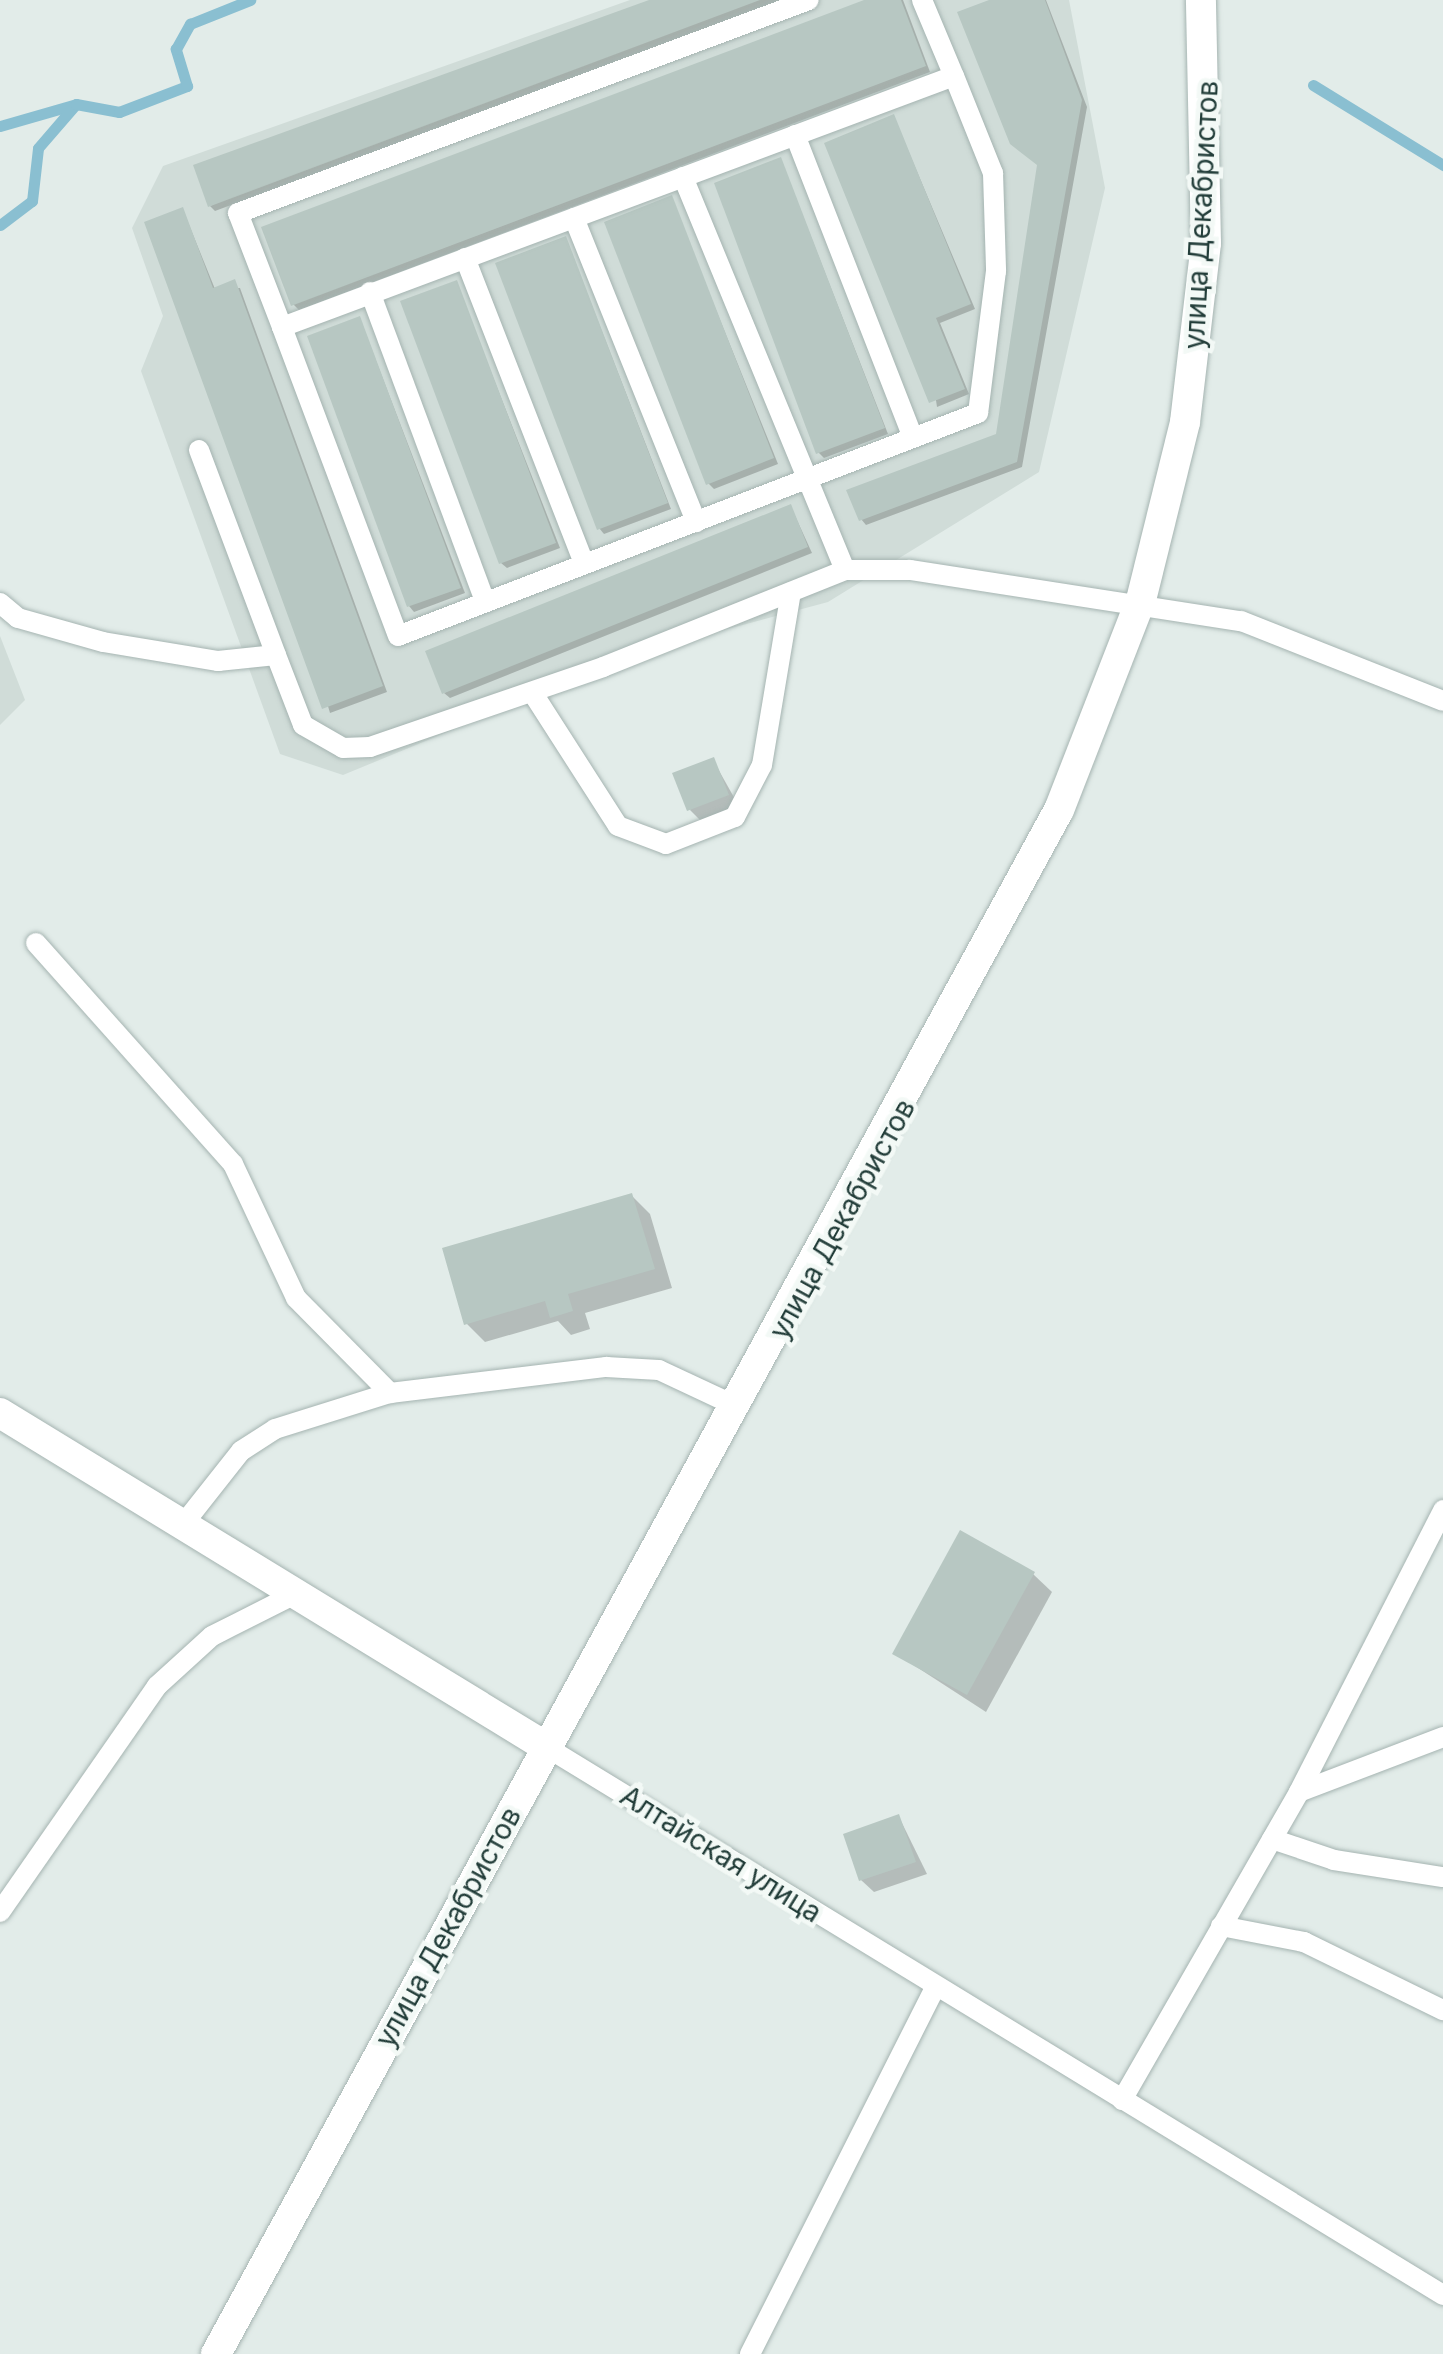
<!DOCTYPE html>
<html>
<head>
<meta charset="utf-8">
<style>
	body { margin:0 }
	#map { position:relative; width:1443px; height:2354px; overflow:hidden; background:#e2ece9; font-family:Inter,sans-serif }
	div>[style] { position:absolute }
	.built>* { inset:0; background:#d0dcd8 }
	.shadow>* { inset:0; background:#0003 }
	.stream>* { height:11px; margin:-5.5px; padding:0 5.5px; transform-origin:5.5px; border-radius:5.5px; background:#8abfd1 }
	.building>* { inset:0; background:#b7c7c2 }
	.roads { filter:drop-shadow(0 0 2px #a5b4b1) drop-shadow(0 0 2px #a5b4b1) }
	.lane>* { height:20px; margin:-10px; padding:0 10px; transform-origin:10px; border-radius:10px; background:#fff }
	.street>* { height:30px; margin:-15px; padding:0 15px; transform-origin:15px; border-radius:15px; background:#fff }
	.secondary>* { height:30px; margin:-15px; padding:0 15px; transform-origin:15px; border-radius:15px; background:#fff }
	span { translate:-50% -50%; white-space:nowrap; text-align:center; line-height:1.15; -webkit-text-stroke:9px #f3f9f6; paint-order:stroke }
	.street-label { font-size:28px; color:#223d39 }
</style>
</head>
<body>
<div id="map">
	<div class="built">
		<i style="clip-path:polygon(630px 0,1069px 0,1105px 188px,1039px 472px,828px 602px,642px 652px,343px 775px,280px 754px,141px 371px,163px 316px,132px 228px,163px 166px)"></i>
		<i style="clip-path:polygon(0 636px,25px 700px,0 725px)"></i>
	</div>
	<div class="shadow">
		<i style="clip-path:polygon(657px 0,785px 0,215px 211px,210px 206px)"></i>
		<i style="clip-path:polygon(871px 0,903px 0,930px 72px,299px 310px,293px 304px)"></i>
		<i style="clip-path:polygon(996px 0,1046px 0,1087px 107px,1022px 467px,866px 525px,861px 519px,998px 436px,1039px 165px)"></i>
		<i style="clip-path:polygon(894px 117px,975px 309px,940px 323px,969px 394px,937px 407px)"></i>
		<i style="clip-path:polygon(781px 160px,888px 434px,824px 458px,819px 453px)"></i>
		<i style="clip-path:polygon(671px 198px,778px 464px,714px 489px,708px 483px)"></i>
		<i style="clip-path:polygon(183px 210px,215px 289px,240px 288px,387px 692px,330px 713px)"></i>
		<i style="clip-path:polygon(566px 239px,671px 509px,604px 534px,599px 528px)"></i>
		<i style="clip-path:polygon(456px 283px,560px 548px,507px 568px,501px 563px)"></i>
		<i style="clip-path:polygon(360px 319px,465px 593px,414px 612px,409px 606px)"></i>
		<i style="clip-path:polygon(791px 507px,812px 553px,450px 698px,444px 693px)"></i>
		<i style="clip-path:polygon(713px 760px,740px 808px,702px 822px,690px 810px)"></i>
		<i style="clip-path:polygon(631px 1195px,650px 1214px,672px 1288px,585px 1313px,590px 1329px,571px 1335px,558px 1321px,485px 1342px,466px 1323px)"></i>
		<i style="clip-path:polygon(1033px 1574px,1052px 1592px,986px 1712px,895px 1653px)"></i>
		<i style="clip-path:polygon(899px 1817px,927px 1874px,874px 1892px,861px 1880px)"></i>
	</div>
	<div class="stream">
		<i style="left:1313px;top:85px;width:153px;rotate:31.6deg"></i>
		<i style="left:0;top:126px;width:76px;rotate:-16deg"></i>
		<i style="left:0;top:225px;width:40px;rotate:-37deg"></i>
		<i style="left:32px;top:201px;width:53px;rotate:-83.5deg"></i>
		<i style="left:38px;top:148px;width:58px;rotate:-49.2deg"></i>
		<i style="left:76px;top:104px;width:44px;rotate:10.5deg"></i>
		<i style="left:119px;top:112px;width:73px;rotate:-20.9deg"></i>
		<i style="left:187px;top:86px;width:39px;rotate:-107deg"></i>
		<i style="left:176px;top:49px;width:29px;rotate:-61deg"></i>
		<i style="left:190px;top:24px;width:65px;rotate:-21.8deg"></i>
	</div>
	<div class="building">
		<i style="clip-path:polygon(649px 0,760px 0,208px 207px,193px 165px)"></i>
		<i style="clip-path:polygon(864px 0,901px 0,926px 66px,291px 306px,261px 227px)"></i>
		<i style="clip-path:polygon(989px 0,1045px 0,1082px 100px,1017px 462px,859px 521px,846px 490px,996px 434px,1037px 165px,1010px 144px,957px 12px)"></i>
		<i style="clip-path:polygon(894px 114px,971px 304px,936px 318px,965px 389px,929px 403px,824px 143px)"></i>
		<i style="clip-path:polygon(781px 157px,885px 428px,816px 454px,714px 183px)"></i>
		<i style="clip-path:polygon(672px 195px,774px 458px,706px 485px,604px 222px)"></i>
		<i style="clip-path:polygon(183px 207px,213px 288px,235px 279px,383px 686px,322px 709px,144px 222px)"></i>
		<i style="clip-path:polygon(566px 236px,668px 503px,597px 530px,495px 263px)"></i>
		<i style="clip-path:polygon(457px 280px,556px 543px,499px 564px,400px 301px)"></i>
		<i style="clip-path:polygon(360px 316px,461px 588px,407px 607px,307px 336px)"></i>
		<i style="clip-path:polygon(791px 504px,808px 547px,442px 694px,425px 651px)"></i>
		<i style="clip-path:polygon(714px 757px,729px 795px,687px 811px,672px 773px)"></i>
		<i style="clip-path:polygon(632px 1193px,655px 1269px,568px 1294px,573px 1311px,550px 1318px,545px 1301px,464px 1325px,442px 1248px)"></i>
		<i style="clip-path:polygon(960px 1530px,1035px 1572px,967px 1695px,892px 1654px)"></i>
		<i style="clip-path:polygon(899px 1814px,916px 1862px,859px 1881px,843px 1834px)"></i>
	</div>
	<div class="roads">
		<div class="lane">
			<i style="left:922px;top:0;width:82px;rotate:67.2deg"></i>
			<i style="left:954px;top:76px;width:105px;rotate:68.1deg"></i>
			<i style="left:993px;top:173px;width:98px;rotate:88.2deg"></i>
			<i style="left:996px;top:271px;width:143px;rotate:97.2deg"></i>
			<i style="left:978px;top:413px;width:621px;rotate:158.97deg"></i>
			<i style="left:398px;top:636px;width:330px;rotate:-110.6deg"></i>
			<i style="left:282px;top:327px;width:717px;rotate:-20.48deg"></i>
			<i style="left:795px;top:135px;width:325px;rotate:68.7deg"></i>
			<i style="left:683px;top:177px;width:425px;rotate:67.6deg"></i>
			<i style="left:574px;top:218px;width:328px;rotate:68.1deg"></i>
			<i style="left:465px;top:258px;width:328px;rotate:68.7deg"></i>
			<i style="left:370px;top:292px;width:331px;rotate:69.6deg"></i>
			<i style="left:282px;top:327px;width:122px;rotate:-111.1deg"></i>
			<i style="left:238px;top:213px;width:609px;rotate:-20.46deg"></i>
			<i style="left:199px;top:450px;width:219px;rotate:69.4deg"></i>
			<i style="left:0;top:603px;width:23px;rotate:40deg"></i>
			<i style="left:18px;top:618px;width:88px;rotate:15.8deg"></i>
			<i style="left:103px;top:642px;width:117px;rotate:9.4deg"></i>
			<i style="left:218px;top:661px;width:58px;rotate:-5.9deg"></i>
			<i style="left:276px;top:655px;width:75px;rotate:68.9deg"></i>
			<i style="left:303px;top:725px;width:46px;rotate:29.9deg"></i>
			<i style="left:343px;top:748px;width:27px;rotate:-2deg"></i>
			<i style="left:370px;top:747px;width:246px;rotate:-18.9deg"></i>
			<i style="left:603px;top:667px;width:261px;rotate:-21.8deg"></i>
			<i style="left:845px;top:570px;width:65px"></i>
			<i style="left:910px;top:570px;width:335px;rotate:8.8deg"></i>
			<i style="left:1241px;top:621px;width:217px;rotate:21.6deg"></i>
			<i style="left:532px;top:692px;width:159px;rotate:57.3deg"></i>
			<i style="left:618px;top:826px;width:51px;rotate:20.6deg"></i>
			<i style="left:666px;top:844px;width:74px;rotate:-21.4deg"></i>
			<i style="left:735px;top:817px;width:59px;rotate:-62.6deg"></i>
			<i style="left:762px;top:765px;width:175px;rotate:-80.5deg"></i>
			<i style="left:36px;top:943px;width:296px;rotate:48.3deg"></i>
			<i style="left:233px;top:1164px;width:148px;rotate:64.8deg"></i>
			<i style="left:296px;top:1298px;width:134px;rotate:45.3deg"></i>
			<i style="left:181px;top:1527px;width:97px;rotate:-51.7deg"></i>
			<i style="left:241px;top:1451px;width:40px;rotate:-32.9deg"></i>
			<i style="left:275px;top:1429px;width:121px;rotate:-17.4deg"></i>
			<i style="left:390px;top:1393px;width:218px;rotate:-6.9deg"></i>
			<i style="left:606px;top:1367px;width:53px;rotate:3.2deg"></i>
			<i style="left:659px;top:1370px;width:87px;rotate:25.1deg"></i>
			<i style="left:548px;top:1748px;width:1049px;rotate:31.43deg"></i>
			<i style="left:1299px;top:1792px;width:154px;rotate:-20.9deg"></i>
			<i style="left:1272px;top:1839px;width:65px;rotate:18.7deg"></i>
			<i style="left:1334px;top:1860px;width:110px;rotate:8.9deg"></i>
			<i style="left:0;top:1912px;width:275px;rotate:-55.2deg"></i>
			<i style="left:157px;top:1686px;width:74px;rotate:-42.3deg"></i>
			<i style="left:212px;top:1636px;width:97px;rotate:-26.8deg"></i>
			<i style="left:1221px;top:1926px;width:85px;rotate:10.9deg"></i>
			<i style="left:1304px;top:1942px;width:155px;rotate:26.1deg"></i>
			<i style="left:1122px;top:2100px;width:355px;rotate:-60.1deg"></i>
			<i style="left:1299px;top:1792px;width:317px;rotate:-62.9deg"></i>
			<i style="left:750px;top:2354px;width:412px;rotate:-63.2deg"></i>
		</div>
		<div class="street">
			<i style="left:0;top:1413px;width:642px;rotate:31.44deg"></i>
		</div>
		<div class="secondary">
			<i style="left:216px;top:2354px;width:1759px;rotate:-61.37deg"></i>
			<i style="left:1059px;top:810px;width:225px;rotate:-68.7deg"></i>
			<i style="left:1141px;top:600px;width:183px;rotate:-76.1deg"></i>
			<i style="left:1185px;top:422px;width:180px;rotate:-83.3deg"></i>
			<i style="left:1206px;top:243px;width:243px;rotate:-91.2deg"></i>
		</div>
	</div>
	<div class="street-label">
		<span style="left:1201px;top:215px;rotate:-87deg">улица Декабристов</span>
		<span style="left:842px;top:1219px;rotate:-61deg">улица Декабристов</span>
		<span style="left:721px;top:1854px;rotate:32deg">Алтайская улица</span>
		<span style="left:448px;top:1927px;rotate:-61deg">улица Декабристов</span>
	</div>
</div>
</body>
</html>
